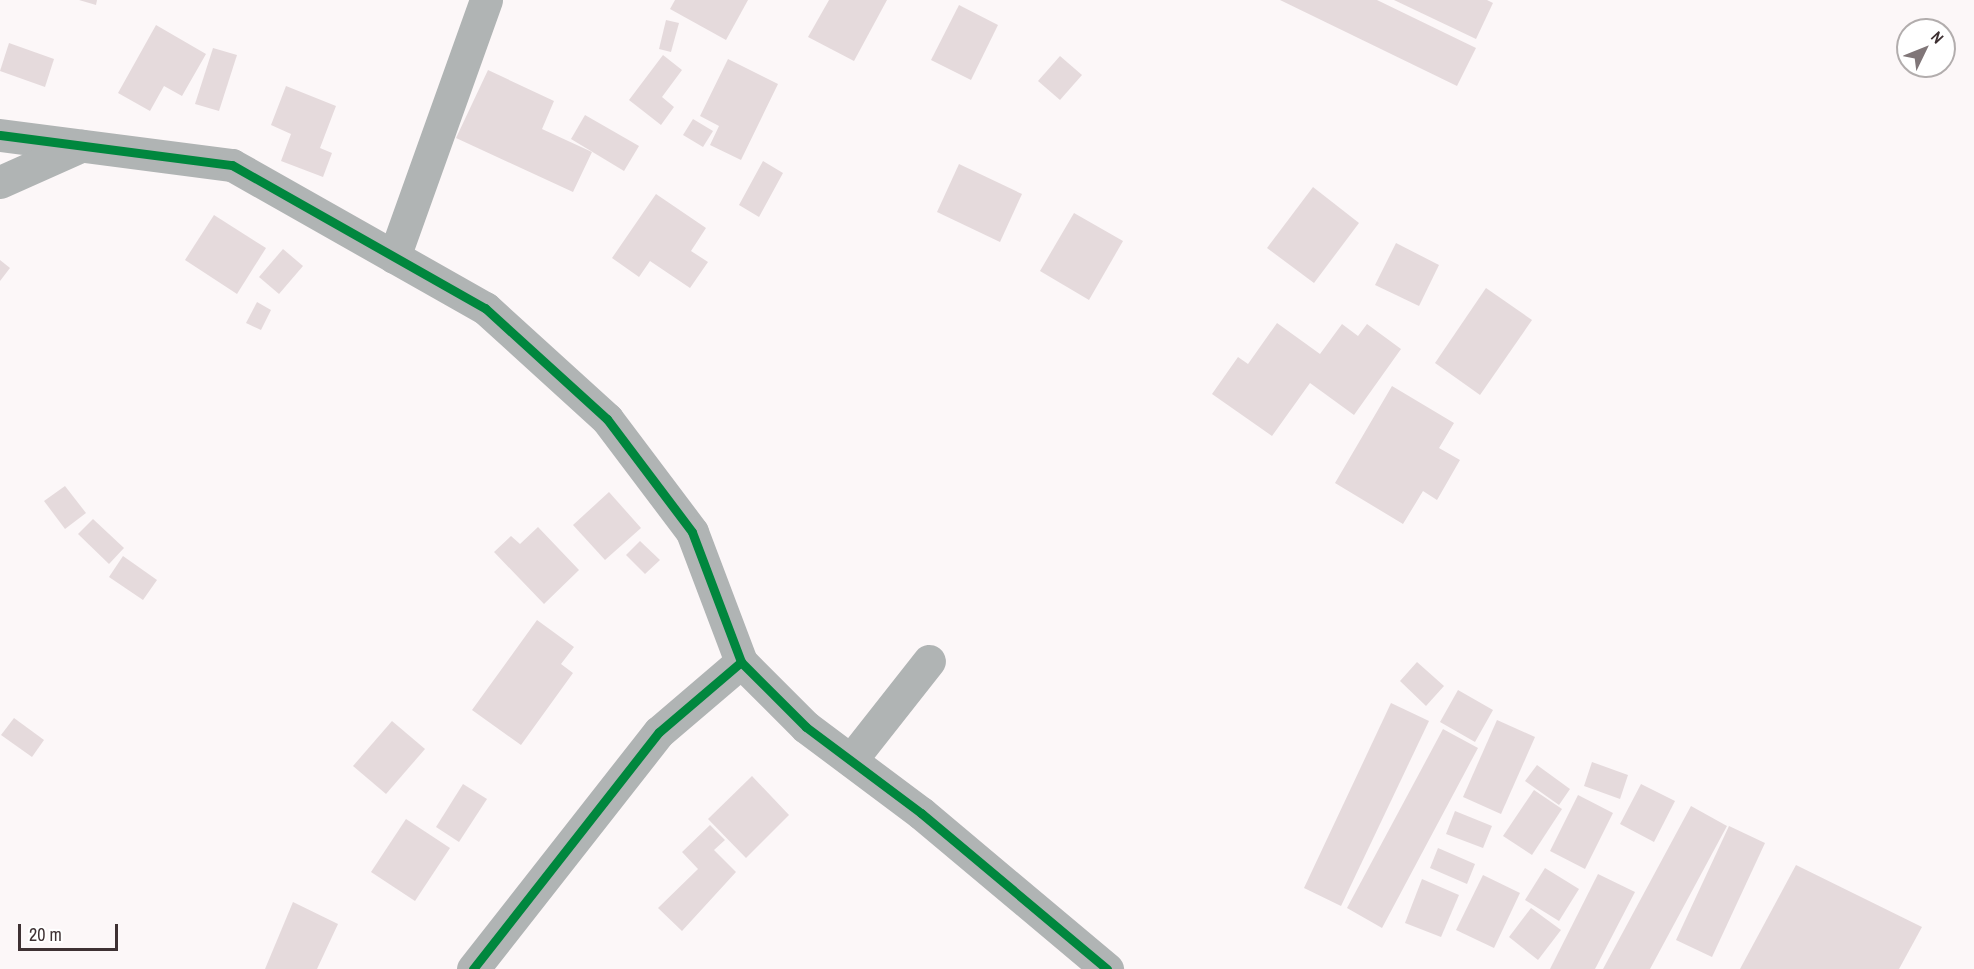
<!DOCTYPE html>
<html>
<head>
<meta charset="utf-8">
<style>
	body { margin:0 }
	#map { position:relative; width:1974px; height:969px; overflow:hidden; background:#fcf7f8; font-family:"Archivo Narrow",sans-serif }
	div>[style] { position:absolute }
	.building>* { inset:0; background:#e5dadc }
	.minor>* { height:33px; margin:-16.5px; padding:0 16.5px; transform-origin:16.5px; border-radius:16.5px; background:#b0b4b4 }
	.cycleway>* { height:9px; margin:-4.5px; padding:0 4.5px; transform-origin:4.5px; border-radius:4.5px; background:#00873e }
	span { translate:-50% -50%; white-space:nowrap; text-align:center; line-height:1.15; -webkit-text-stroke:4.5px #fff; paint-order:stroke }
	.north { position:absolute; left:1896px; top:18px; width:60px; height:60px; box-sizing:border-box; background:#fff; border:2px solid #b2adad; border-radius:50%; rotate:47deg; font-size:16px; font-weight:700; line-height:24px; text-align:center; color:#3e3133 }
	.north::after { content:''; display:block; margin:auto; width:21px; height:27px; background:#807678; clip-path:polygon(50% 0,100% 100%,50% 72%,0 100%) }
	.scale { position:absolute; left:18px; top:924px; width:100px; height:27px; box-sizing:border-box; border:3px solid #3e3133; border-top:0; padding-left:8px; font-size:18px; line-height:21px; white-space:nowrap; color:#3e3133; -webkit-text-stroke:4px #fff; paint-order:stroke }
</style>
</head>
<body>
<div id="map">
	<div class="building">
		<i style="clip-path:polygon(79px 0,97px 0,96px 5px)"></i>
		<i style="clip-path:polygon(675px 0,748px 0,726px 40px,670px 9px)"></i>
		<i style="clip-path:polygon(829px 0,887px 0,854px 61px,808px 37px)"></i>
		<i style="clip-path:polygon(1280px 0,1377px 0,1476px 48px,1457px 86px)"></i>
		<i style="clip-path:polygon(1394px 0,1487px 0,1493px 3px,1476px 39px)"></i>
		<i style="clip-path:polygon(959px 5px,998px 25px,971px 80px,931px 60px)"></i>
		<i style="clip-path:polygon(666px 20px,679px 23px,671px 52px,659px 49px)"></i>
		<i style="clip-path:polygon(156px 25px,206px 54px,182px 96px,164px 86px,150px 111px,118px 93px)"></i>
		<i style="clip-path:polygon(9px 43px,54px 59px,45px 87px,0 71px)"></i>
		<i style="clip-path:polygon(213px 48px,237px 55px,219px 111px,195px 104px)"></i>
		<i style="clip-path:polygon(663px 55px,682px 70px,662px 97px,674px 107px,661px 125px,629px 100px)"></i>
		<i style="clip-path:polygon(1060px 56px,1082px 75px,1060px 100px,1038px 81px)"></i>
		<i style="clip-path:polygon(728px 59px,778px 84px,741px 160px,710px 145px,719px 126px,700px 116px)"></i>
		<i style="clip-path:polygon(488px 70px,554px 101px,542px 129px,592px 152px,573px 192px,456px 138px)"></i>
		<i style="clip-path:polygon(286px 86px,336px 106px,320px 148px,332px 153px,323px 177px,281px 161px,291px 134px,271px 125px)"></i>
		<i style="clip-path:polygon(585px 115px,639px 146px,624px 171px,571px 139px)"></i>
		<i style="clip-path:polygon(693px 119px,713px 131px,703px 147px,683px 135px)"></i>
		<i style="clip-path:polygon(763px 161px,783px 173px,759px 217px,739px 205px)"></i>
		<i style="clip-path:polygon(959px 164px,1022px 194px,1000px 242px,937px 212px)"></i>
		<i style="clip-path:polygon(1313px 187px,1359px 223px,1314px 283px,1267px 248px)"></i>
		<i style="clip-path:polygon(656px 194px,706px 228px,691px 251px,708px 262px,690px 288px,650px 261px,639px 277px,612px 258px)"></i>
		<i style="clip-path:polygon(1074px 213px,1123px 241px,1089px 300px,1040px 271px)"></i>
		<i style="clip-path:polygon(214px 215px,266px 248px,237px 294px,185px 260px)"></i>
		<i style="clip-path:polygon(1396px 243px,1439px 265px,1419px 306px,1375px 285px)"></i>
		<i style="clip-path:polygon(283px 249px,303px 266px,279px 294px,259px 277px)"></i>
		<i style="clip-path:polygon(0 260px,10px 268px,0 281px)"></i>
		<i style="clip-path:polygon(1486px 288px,1532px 320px,1480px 395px,1435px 363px)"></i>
		<i style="clip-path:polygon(257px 302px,271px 310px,261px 330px,246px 323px)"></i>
		<i style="clip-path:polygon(1277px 323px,1320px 354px,1342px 324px,1358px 336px,1367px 324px,1401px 349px,1354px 415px,1310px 383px,1272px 436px,1212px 394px,1238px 357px,1248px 364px)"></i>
		<i style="clip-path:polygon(1392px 386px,1454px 423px,1439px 448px,1460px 460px,1437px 500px,1423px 491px,1403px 524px,1335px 483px)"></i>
		<i style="clip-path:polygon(65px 486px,86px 513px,65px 529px,44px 501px)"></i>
		<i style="clip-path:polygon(609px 492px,641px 528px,605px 560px,573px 525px)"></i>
		<i style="clip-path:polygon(93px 519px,124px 548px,109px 564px,78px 534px)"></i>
		<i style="clip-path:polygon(538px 527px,579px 570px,544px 604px,494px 552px,511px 536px,520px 544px)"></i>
		<i style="clip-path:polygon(640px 541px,660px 560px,645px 574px,626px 555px)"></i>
		<i style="clip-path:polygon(123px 556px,157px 580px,143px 600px,109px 577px)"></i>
		<i style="clip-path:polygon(537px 620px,574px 647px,561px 664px,573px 673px,521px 745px,472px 710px)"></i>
		<i style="clip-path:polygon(1417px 662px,1444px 686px,1426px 706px,1400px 681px)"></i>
		<i style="clip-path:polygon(1458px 690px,1493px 710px,1475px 742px,1440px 722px)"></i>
		<i style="clip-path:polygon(1391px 703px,1429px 721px,1341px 906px,1304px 888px)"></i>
		<i style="clip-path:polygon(14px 718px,44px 740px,32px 757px,1px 735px)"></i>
		<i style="clip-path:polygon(1497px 720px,1535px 737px,1501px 814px,1463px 797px)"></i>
		<i style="clip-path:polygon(392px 721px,425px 749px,386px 794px,353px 766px)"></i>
		<i style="clip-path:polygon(1443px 729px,1478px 748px,1382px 928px,1347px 908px)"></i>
		<i style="clip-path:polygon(1592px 762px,1628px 775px,1620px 799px,1584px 786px)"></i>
		<i style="clip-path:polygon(1537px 765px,1570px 789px,1559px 805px,1525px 781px)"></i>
		<i style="clip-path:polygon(752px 776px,789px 815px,746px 858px,708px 819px)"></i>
		<i style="clip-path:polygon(463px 784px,487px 799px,459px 842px,436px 827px)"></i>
		<i style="clip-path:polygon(1641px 784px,1675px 801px,1654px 842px,1620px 824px)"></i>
		<i style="clip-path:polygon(1534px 790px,1562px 809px,1532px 855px,1503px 836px)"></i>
		<i style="clip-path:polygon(1578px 795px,1613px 813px,1585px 869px,1550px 851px)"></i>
		<i style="clip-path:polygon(1691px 806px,1727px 826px,1650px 969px,1603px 969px)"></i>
		<i style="clip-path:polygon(1455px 811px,1492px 826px,1483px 848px,1446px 834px)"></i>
		<i style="clip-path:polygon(406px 819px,450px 848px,415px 901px,371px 872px)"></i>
		<i style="clip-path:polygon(710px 825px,725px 840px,714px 850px,736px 872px,682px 931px,658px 908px,698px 869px,682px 852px)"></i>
		<i style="clip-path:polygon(1729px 826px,1765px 843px,1712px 957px,1676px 940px)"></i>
		<i style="clip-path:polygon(1438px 848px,1475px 864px,1467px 884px,1430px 868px)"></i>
		<i style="clip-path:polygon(1796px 865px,1922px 927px,1899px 969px,1740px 969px)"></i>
		<i style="clip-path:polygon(1545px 868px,1579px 889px,1559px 921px,1525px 900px)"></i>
		<i style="clip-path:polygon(1598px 874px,1635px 892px,1595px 969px,1550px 969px)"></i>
		<i style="clip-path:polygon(1483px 875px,1520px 893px,1494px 948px,1456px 930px)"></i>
		<i style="clip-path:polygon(1422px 879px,1459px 895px,1441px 937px,1405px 923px)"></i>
		<i style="clip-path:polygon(293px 902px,338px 924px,317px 969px,265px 969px)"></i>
		<i style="clip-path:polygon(1531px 908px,1561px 930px,1538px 960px,1509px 937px)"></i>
	</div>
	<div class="minor">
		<i style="left:0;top:135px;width:234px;rotate:7.4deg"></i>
		<i style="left:232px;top:165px;width:291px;rotate:29.5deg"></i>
		<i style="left:485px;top:308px;width:165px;rotate:42.3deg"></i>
		<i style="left:607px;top:419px;width:141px;rotate:53deg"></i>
		<i style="left:692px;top:532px;width:139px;rotate:69.3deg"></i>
		<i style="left:741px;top:662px;width:92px;rotate:45deg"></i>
		<i style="left:806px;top:727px;width:144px;rotate:36.8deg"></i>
		<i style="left:921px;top:813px;width:243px;rotate:40deg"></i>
		<i style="left:0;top:182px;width:89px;rotate:-24deg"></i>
		<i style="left:394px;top:257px;width:273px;rotate:-70.3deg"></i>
		<i style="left:851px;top:760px;width:126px;rotate:-51.8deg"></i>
		<i style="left:473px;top:969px;width:301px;rotate:-51.9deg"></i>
		<i style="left:659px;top:732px;width:108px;rotate:-40.5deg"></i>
	</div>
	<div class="cycleway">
		<i style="left:0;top:135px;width:234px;rotate:7.4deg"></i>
		<i style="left:232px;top:165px;width:291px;rotate:29.5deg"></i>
		<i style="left:485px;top:308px;width:165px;rotate:42.3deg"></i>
		<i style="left:607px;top:419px;width:141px;rotate:53deg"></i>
		<i style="left:692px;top:532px;width:139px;rotate:69.3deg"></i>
		<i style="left:741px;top:662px;width:92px;rotate:45deg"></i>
		<i style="left:806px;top:727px;width:144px;rotate:36.8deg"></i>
		<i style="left:921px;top:813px;width:243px;rotate:40deg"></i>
		<i style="left:473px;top:969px;width:301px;rotate:-51.9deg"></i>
		<i style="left:659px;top:732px;width:108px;rotate:-40.5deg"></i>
	</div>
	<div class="north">N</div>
	<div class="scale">20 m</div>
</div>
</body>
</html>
